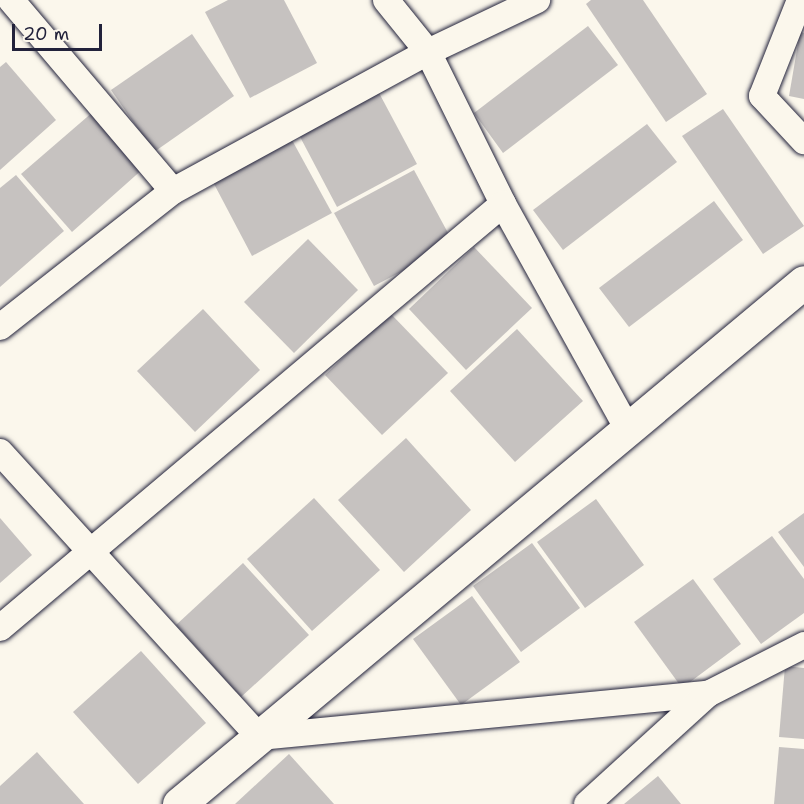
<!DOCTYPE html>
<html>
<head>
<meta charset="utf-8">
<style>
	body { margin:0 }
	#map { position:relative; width:804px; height:804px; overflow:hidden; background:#fbf7ec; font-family:"Shantell Sans",sans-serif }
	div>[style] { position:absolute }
	.building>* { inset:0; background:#c6c2c0 }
	.roads { filter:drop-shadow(0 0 2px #22223b) drop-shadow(0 0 2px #22223b) }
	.minor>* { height:26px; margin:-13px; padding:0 13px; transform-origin:13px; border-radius:13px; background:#fbf7ec }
	.secondary>* { height:33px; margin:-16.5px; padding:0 16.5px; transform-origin:16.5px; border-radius:16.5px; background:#fbf7ec }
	span { translate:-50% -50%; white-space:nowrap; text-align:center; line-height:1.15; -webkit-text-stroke:4.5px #fbf7ec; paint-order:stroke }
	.scale { position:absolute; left:12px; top:24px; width:90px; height:27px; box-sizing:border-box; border:3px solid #22223b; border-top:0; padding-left:8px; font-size:18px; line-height:21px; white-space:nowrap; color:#22223b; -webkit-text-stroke:4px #fbf7ec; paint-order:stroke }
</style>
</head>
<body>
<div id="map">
	<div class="building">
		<i style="clip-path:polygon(228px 0,284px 0,317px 63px,250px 98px,205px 12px)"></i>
		<i style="clip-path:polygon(591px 0,643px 0,707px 94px,666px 122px,586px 4px)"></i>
		<i style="clip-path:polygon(588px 26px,618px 65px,503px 153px,474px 113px)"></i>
		<i style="clip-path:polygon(800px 32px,804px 33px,804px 99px,789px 96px)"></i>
		<i style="clip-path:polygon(192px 34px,234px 96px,154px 152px,111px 90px)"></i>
		<i style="clip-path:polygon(6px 62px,56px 120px,0 170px,0 67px)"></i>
		<i style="clip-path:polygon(378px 91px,417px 164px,337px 207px,298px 133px)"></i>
		<i style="clip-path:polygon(723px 109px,804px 226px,763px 254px,682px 136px)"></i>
		<i style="clip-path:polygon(94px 111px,144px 168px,72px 232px,21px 174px)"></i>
		<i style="clip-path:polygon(647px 124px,677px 162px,563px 250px,533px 210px)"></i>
		<i style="clip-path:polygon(292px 140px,332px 213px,252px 256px,213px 182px)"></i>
		<i style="clip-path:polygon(414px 170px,454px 244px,374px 286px,334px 213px)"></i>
		<i style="clip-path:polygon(16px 175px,64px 231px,0 287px,0 188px)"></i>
		<i style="clip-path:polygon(714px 201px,743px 240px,629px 327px,599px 288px)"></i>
		<i style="clip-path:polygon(308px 239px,358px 290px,294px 353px,244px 302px)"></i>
		<i style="clip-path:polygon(474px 247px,532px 308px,466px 370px,409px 309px)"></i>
		<i style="clip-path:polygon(203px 309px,260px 370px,195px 432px,137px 371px)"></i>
		<i style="clip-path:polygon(390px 313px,448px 373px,382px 435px,325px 375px)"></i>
		<i style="clip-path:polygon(517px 329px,583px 401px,515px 462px,450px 391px)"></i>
		<i style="clip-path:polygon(406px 438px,471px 510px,404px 572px,338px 500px)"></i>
		<i style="clip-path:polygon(314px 498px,380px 570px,312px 631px,247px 559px)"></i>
		<i style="clip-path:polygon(596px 499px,644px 565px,585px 608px,537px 542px)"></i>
		<i style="clip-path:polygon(804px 513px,804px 567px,778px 532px)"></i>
		<i style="clip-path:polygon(0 518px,32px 555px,0 583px)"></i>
		<i style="clip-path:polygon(772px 536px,804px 579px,804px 613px,761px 644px,713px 579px)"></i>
		<i style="clip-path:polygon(532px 543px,580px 608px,521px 652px,473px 586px)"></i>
		<i style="clip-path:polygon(243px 563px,309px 635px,241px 697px,176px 625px)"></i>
		<i style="clip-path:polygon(693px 579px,741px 644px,682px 688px,634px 622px)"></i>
		<i style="clip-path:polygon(472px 596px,520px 662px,461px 705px,413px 639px)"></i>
		<i style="clip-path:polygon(141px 651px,206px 723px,138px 784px,73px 712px)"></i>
		<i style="clip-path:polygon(785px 666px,804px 668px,804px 739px,779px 737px)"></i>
		<i style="clip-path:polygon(779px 747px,804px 749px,804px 804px,774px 804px)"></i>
		<i style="clip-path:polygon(37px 752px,84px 804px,0 804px,0 786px)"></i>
		<i style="clip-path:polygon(289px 754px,334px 804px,235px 804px)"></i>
		<i style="clip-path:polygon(658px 776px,681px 804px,624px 804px)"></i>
	</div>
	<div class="roads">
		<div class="minor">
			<i style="left:11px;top:0;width:250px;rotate:49.7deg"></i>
			<i style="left:386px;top:0;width:67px;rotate:51.1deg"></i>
			<i style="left:428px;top:52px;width:169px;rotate:63.7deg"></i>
			<i style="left:503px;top:204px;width:256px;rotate:61deg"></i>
			<i style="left:800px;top:0;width:103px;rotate:111.6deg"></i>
			<i style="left:762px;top:96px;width:62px;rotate:47deg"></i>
			<i style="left:0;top:327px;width:220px;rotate:-38.2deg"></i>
			<i style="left:173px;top:191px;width:290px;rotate:-28.6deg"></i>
			<i style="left:428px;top:52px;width:121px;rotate:-25.5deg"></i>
			<i style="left:0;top:452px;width:385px;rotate:47.7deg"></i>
			<i style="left:259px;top:737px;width:451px;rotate:-5.5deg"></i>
			<i style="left:0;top:628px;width:658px;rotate:-40.13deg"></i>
			<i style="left:587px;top:804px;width:164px;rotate:-42.3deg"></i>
			<i style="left:708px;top:694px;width:108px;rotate:-27deg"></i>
		</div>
		<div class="secondary">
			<i style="left:179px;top:804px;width:814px;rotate:-39.87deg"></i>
		</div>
	</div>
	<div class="scale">20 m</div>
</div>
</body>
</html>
